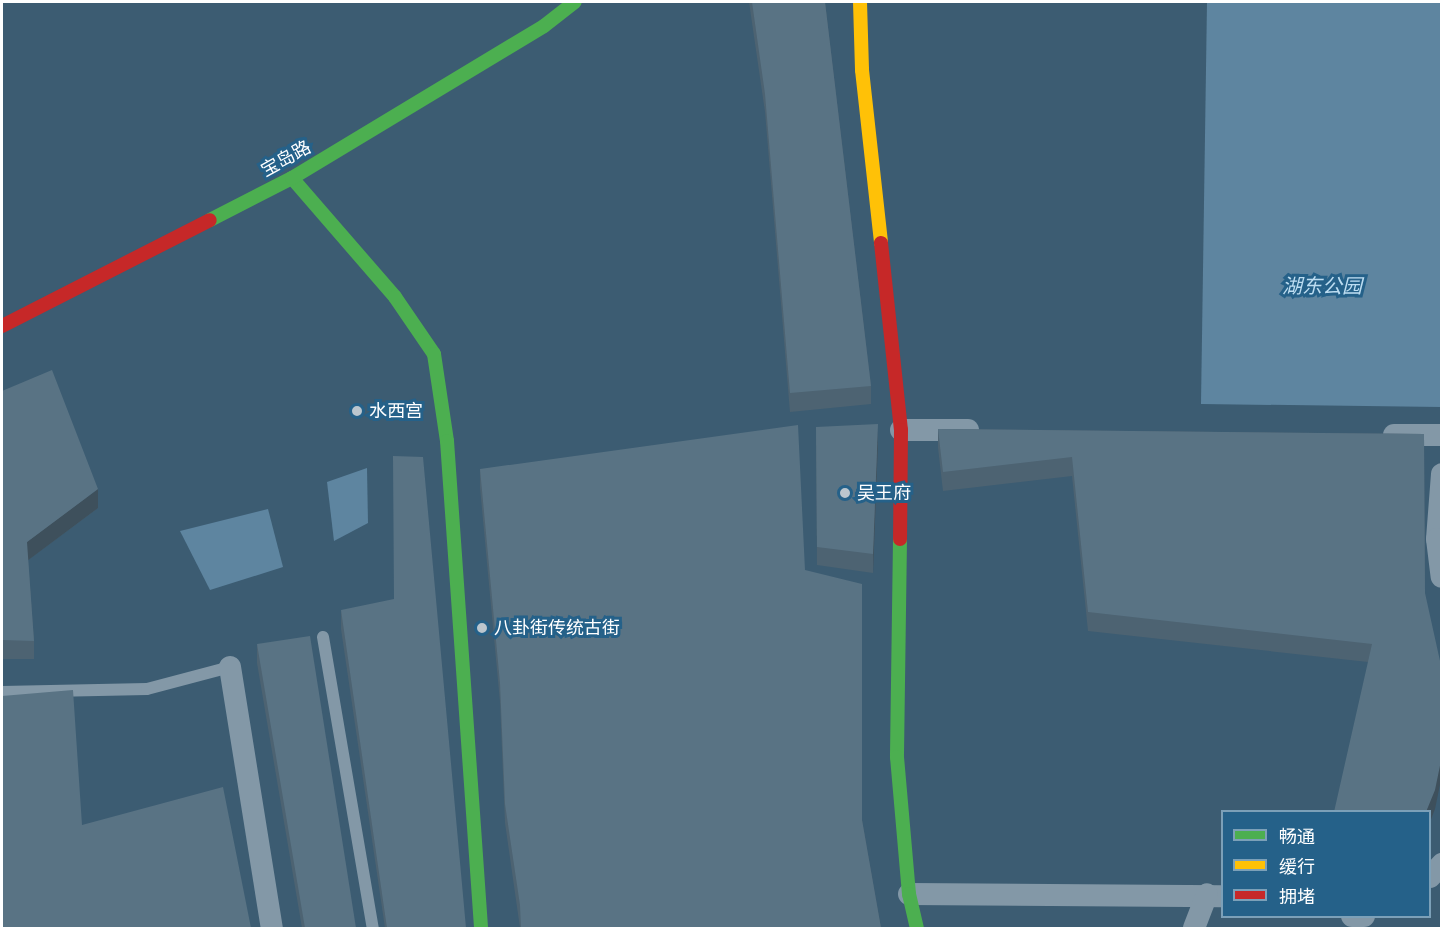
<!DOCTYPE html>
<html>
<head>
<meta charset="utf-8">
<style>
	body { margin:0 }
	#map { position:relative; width:1443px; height:930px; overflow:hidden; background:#3c5c72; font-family:Signika,"Noto Sans SC",sans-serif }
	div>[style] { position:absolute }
	.water>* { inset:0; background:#5e85a0 }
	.lane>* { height:12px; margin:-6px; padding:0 6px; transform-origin:6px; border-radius:6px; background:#8398a7 }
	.street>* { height:22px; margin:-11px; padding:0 11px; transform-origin:11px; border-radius:11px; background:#8398a7 }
	.fast>* { height:14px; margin:-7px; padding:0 7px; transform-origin:7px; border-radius:7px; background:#4caf50 }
	.slow>* { height:14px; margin:-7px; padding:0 7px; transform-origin:7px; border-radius:7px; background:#ffc107 }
	.jam>* { height:14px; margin:-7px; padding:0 7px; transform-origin:7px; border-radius:7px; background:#c62828 }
	.wall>* { inset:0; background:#4d6372 }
	.shaded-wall>* { inset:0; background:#3e505c }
	.building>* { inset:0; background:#597384 }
	.dots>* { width:16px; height:16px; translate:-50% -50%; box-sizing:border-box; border:3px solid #256189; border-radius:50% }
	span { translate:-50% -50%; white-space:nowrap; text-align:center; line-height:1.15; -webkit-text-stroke:6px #256189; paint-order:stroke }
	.street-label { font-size:18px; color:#fff }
	.poi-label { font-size:18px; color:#fff }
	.left { translate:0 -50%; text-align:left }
	.water-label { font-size:20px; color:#bdddf1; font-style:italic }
	.frame { position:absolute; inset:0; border:3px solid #fff; pointer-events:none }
	.legend { position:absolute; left:1221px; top:810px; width:210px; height:108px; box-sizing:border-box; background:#256189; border:2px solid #7ca0b8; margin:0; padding:8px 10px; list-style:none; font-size:18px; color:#fff }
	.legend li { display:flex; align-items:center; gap:12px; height:30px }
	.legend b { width:30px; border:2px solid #7ca0b8 }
</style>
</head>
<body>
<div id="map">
	<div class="water">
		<i style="clip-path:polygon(1207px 2px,1441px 2px,1441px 407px,1201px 404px)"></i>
		<i style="clip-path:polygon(367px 468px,368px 523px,334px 541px,327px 482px)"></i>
		<i style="clip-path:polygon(268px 509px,283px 567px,210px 590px,180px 531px)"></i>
	</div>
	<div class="lane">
		<i style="left:323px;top:637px;width:295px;rotate:80.3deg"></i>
		<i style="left:2px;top:692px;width:145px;rotate:-1.2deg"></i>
		<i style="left:147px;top:689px;width:86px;rotate:-14.8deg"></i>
	</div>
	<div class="street">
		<i style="left:901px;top:430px;width:67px"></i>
		<i style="left:1394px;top:435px;width:48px"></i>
		<i style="left:1442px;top:474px;width:65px;rotate:94.4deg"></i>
		<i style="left:1437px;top:539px;width:38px;rotate:83deg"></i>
		<i style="left:230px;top:667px;width:264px;rotate:80.9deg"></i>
		<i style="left:1430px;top:877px;width:18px;rotate:-47deg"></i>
		<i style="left:909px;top:894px;width:313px;rotate:0.4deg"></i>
		<i style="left:1352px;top:916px;width:12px"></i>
		<i style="left:1194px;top:928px;width:36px;rotate:-69deg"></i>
	</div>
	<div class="fast">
		<i style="left:292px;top:178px;width:157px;rotate:49.1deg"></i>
		<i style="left:395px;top:297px;width:69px;rotate:55.6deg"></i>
		<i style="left:434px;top:354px;width:88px;rotate:81.5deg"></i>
		<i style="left:447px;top:441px;width:488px;rotate:86deg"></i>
		<i style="left:210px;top:220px;width:92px;rotate:-27.1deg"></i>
		<i style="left:292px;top:178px;width:294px;rotate:-31.1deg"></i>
		<i style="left:544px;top:26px;width:39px;rotate:-38deg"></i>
		<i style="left:900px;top:539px;width:218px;rotate:90.8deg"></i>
		<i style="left:897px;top:757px;width:138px;rotate:85deg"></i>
		<i style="left:909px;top:894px;width:35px;rotate:77deg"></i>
	</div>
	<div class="slow">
		<i style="left:860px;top:2px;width:68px;rotate:88.3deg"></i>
		<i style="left:862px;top:70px;width:174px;rotate:83.7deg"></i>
	</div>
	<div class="jam">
		<i style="left:881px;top:243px;width:188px;rotate:83.9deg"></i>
		<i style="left:901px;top:430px;width:109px;rotate:90.5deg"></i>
		<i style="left:2px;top:326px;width:233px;rotate:-27deg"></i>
	</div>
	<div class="wall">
		<i style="clip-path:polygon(749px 2px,825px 2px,871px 386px,871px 404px,790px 412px,765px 112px)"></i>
		<i style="clip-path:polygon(2px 391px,98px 508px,28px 560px,34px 641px,34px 659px,2px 659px)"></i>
		<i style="clip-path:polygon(816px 427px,878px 443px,873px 573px,817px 565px)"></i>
		<i style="clip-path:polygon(938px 429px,1424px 434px,1425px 593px,1435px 809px,1368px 662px,1088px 631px,1072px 476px,943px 491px,938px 448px)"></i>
		<i style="clip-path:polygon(480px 469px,805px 570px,862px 820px,881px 928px,520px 928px,505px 823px,500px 702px,480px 488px)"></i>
		<i style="clip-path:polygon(341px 610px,466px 928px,385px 928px,341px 629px)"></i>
		<i style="clip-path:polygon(257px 644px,356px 928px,302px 928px,257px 663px)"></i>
	</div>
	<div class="shaded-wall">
		<i style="clip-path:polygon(878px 424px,878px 443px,873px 573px,873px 554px)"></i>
		<i style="clip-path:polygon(98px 489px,98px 508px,27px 561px,27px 542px)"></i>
		<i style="clip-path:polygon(1442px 756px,1442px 775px,1435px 809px,1430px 822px,1430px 812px,1426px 812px)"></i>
	</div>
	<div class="building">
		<i style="clip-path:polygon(752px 2px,825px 2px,871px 386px,790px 393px,765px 94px)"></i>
		<i style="clip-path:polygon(52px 370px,98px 489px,27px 542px,34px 641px,2px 640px,2px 391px)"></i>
		<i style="clip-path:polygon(878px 424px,873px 554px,817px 547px,816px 427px)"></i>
		<i style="clip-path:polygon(798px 425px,805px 570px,862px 584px,862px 820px,881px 928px,521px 928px,520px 905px,505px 804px,500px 683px,480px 469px)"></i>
		<i style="clip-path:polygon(938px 429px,1424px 434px,1425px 593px,1442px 670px,1442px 756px,1435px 790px,1426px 812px,1334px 812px,1372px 644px,1088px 612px,1072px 457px,943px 472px)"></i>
		<i style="clip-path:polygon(393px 456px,423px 457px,466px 928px,387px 928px,341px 610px,394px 599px)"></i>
		<i style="clip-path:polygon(310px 636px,356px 928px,305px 928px,257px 644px)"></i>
		<i style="clip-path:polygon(73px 690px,82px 825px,223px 787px,251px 928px,2px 928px,2px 696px)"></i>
	</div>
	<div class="dots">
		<i style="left:357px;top:411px;background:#bbc6ce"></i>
		<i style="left:845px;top:493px;background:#bbc6ce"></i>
		<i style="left:482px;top:628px;background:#bbc6ce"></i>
	</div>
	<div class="street-label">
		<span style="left:286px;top:159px;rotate:-29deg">宝岛路</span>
	</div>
	<div class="poi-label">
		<span class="left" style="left:369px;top:411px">水西宫</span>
		<span class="left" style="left:857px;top:493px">吴王府</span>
		<span class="left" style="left:494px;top:628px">八卦街传统古街</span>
	</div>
	<div class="water-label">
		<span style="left:1322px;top:286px">湖东公园</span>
	</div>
	<div class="frame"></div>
	<ul class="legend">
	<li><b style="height:8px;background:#4caf50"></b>畅通</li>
	<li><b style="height:8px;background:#ffc107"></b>缓行</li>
	<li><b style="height:8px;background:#c62828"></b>拥堵</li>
	</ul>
</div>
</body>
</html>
